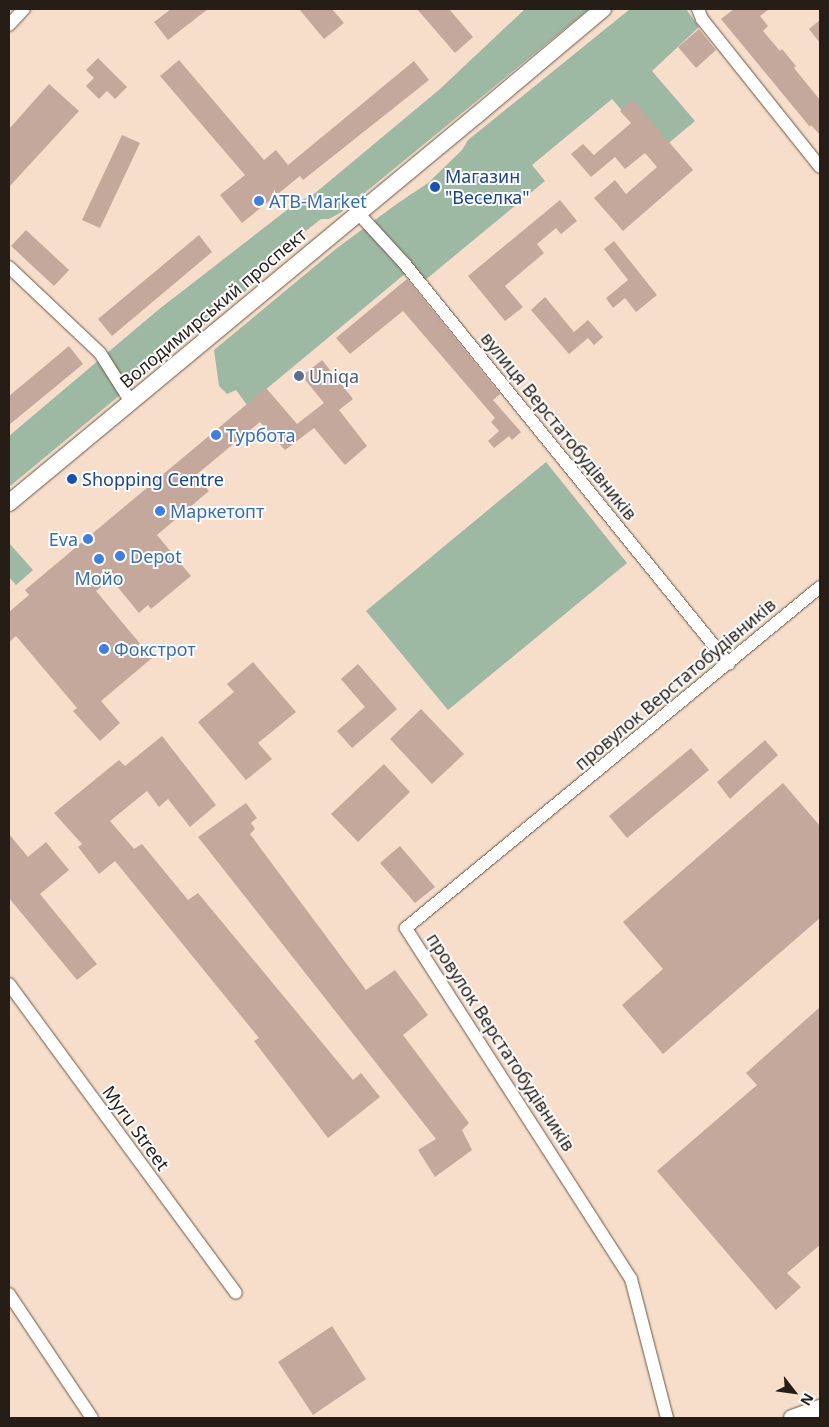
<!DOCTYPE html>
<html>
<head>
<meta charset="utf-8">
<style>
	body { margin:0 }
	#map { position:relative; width:829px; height:1427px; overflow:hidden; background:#f6deca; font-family:"Noto Sans",sans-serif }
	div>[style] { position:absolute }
	.green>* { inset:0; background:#9db8a3 }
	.building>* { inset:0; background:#c5a89c }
	.roads { filter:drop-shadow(0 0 1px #6b5645) drop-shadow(0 0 1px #6b5645) }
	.minor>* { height:12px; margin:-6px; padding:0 6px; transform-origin:6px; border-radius:6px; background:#fff }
	.major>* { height:16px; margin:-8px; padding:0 8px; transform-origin:8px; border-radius:8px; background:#fff }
	.dots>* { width:14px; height:14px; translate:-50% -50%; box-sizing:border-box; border:2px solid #fff; border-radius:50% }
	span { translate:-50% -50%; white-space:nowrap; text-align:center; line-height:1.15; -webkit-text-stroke:4px #fff; paint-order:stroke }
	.transit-label { font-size:18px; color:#164399 }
	.left { translate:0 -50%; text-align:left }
	.shop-label { font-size:18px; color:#366cbe }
	.right { translate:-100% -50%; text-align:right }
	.street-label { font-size:18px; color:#251d16 }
	.service-label { font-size:18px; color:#4e5e75 }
	.frame { position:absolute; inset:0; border:10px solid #251d16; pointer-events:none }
	.north { position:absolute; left:769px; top:1367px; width:50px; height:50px; -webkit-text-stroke:4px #fff; paint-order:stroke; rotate:120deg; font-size:14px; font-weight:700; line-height:20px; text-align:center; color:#251d16 }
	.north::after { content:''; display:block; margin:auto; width:18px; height:22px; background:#251d16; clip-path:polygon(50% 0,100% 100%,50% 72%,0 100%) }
</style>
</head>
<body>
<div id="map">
	<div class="green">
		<i style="clip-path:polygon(525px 9px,589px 9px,340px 213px,329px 219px,321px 219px,263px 265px,257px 279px,248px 289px,9px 487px,9px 436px,158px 310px,296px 203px,314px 194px,440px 89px)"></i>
		<i style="clip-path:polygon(630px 9px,686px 9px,699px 27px,652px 71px,695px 121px,658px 152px,612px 99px,532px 165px,545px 181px,424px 281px,412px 268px,247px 405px,236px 390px,227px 394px,219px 386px,214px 350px,337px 248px,398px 203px,428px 183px,462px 150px,468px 140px)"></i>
		<i style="clip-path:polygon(546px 462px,627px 563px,448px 710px,366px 611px)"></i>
		<i style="clip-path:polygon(9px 543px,33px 570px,16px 585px,9px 577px)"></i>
	</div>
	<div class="building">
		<i style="clip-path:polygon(171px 9px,208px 9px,168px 40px,154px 22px)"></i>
		<i style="clip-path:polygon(299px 9px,332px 9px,344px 23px,324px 39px)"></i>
		<i style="clip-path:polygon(417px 9px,449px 9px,473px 37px,455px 53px)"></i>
		<i style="clip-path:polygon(734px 9px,769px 9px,760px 16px,768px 26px,763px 31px,780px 51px,782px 49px,796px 66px,794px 68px,820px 100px,820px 135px,811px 125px,810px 127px,721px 19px)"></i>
		<i style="clip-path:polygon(820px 20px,820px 43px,809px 29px)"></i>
		<i style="clip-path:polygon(699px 29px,716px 50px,696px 68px,678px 47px)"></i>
		<i style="clip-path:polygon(98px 58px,127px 87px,115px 99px,107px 91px,99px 99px,86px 86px,94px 78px,86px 70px)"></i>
		<i style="clip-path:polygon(179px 60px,264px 160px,276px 150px,288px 165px,414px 61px,429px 80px,303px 180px,300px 176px,242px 223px,220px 195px,245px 175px,160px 76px)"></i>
		<i style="clip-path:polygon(49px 84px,79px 111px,9px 187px,9px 129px)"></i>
		<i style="clip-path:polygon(633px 100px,693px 170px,623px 231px,594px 198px,615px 180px,626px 194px,657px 167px,645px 153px,625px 169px,615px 157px,591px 177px,571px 154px,583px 144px,594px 155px,631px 123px,620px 111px)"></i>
		<i style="clip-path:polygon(122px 135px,140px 143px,100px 228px,82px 220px)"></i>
		<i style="clip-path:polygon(560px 200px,577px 221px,561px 234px,556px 228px,537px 244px,544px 253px,505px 286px,523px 307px,505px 321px,468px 276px)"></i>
		<i style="clip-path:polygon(26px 230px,69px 270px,54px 286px,11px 246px)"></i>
		<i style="clip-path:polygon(199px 235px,212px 252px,112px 336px,98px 319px)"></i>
		<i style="clip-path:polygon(614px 241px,657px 295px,636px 312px,625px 298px,613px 308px,606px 298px,628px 280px,604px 249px)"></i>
		<i style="clip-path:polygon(407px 279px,500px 394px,493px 400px,521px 432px,512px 440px,509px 436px,494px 448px,488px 441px,499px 431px,491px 422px,495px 418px,403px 311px,350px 354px,336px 338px)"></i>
		<i style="clip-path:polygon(545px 297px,574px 332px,588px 320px,603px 337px,594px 345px,588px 338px,569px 354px,531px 310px)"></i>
		<i style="clip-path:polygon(69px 346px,83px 364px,9px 425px,9px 396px)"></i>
		<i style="clip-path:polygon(322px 360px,353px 399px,339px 410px,367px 446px,345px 465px,314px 428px,285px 450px,260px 422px,196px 475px,209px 491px,157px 535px,191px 576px,151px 609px,148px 605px,139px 613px,111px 579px,96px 591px,152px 658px,101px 701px,120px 723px,100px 741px,73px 711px,77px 708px,16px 636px,9px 642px,9px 612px,29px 595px,25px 590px,266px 388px,297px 424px,324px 403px,302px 376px)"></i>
		<i style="clip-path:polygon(253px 662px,296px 712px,258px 743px,272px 759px,246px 780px,198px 722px,234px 692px,227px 684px)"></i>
		<i style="clip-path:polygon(358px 664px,397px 709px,352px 748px,337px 731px,365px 707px,341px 679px)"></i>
		<i style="clip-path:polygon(421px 709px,464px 754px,432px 784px,390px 739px)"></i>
		<i style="clip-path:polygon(162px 736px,216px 805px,190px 827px,168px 799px,159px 807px,147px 791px,110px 821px,134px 849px,142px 844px,188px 900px,198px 893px,353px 1080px,361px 1073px,380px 1097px,328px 1138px,254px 1041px,259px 1038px,115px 861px,99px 874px,78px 847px,82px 844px,54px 813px,119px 760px,125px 766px)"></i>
		<i style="clip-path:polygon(765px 740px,778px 755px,730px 799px,717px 782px)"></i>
		<i style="clip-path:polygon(691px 748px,709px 770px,627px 838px,609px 816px)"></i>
		<i style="clip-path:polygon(384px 764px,410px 792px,358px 842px,331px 814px)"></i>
		<i style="clip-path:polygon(783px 783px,820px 826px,820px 918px,663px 1054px,622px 1005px,663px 969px,623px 922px)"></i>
		<i style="clip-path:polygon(246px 803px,257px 818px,251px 823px,255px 829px,250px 834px,366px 990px,395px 970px,428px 1015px,403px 1035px,469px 1123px,462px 1130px,472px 1150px,435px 1177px,418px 1150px,436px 1139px,198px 837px)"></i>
		<i style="clip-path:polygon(9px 834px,28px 857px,46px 842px,69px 870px,40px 894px,97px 964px,77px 980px,9px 898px)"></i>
		<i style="clip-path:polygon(400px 846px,435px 887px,415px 903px,380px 863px)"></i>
		<i style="clip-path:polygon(820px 1007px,820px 1245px,787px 1273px,801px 1287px,776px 1310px,657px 1171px,757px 1085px,746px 1073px)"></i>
		<i style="clip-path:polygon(332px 1326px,366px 1379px,313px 1415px,278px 1362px)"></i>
	</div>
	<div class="roads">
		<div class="minor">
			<i style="left:698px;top:9px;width:11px;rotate:68deg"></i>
			<i style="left:702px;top:19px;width:189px;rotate:51.4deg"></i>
			<i style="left:9px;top:25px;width:22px;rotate:-47deg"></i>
			<i style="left:359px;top:214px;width:67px;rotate:47.4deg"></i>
			<i style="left:404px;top:263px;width:516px;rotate:50.98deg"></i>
			<i style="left:9px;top:267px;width:125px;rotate:43.4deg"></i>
			<i style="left:100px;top:353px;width:58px;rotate:57.7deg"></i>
			<i style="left:9px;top:984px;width:383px;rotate:53.7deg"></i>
			<i style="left:9px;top:1294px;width:149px;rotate:56.2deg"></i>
			<i style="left:667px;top:1418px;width:144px;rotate:-104.5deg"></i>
			<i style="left:631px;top:1279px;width:417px;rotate:-122.7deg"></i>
			<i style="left:406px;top:928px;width:536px;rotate:-39.48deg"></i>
		</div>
		<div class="major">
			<i style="left:9px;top:503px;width:608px;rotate:-39.66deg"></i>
			<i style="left:477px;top:115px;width:165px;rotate:-40.1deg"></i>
			<i style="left:792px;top:1418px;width:30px;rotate:-20deg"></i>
		</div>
	</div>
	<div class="dots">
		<i style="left:435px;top:187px;background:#1a4fb4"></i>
		<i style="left:259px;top:201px;background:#3f7fe0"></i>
		<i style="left:299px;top:376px;background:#5c6f8a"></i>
		<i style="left:216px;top:435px;background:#3f7fe0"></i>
		<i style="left:72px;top:479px;background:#1a4fb4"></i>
		<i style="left:160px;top:511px;background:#3f7fe0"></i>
		<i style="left:88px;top:539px;background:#3f7fe0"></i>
		<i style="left:120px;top:556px;background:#3f7fe0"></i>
		<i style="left:99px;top:559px;background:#3f7fe0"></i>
		<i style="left:104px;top:649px;background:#3f7fe0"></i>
	</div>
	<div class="transit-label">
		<span class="left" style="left:445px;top:187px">Магазин<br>"Веселка"</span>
		<span class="left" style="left:82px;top:479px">Shopping Centre</span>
	</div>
	<div class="shop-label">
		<span class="left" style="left:269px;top:201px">ATB-Market</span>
		<span class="left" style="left:226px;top:435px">Турбота</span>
		<span class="left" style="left:170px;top:511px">Маркетопт</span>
		<span class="right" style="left:78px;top:539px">Eva</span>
		<span class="left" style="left:130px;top:556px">Depot</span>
		<span style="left:99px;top:578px">Мойо</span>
		<span class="left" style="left:114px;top:649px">Фокстрот</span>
	</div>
	<div class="street-label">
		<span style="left:213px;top:308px;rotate:-40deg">Володимирський проспект</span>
		<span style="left:559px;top:426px;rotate:51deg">вулиця Верстатобудівників</span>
		<span style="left:675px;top:684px;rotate:-40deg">провулок Верстатобудівників</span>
		<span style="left:501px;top:1042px;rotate:57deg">провулок Верстатобудівників</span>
		<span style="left:136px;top:1128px;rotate:54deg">Myru Street</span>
	</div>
	<div class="service-label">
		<span class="left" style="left:309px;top:376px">Uniqa</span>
	</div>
	<div class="frame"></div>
	<div class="north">N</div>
</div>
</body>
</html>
